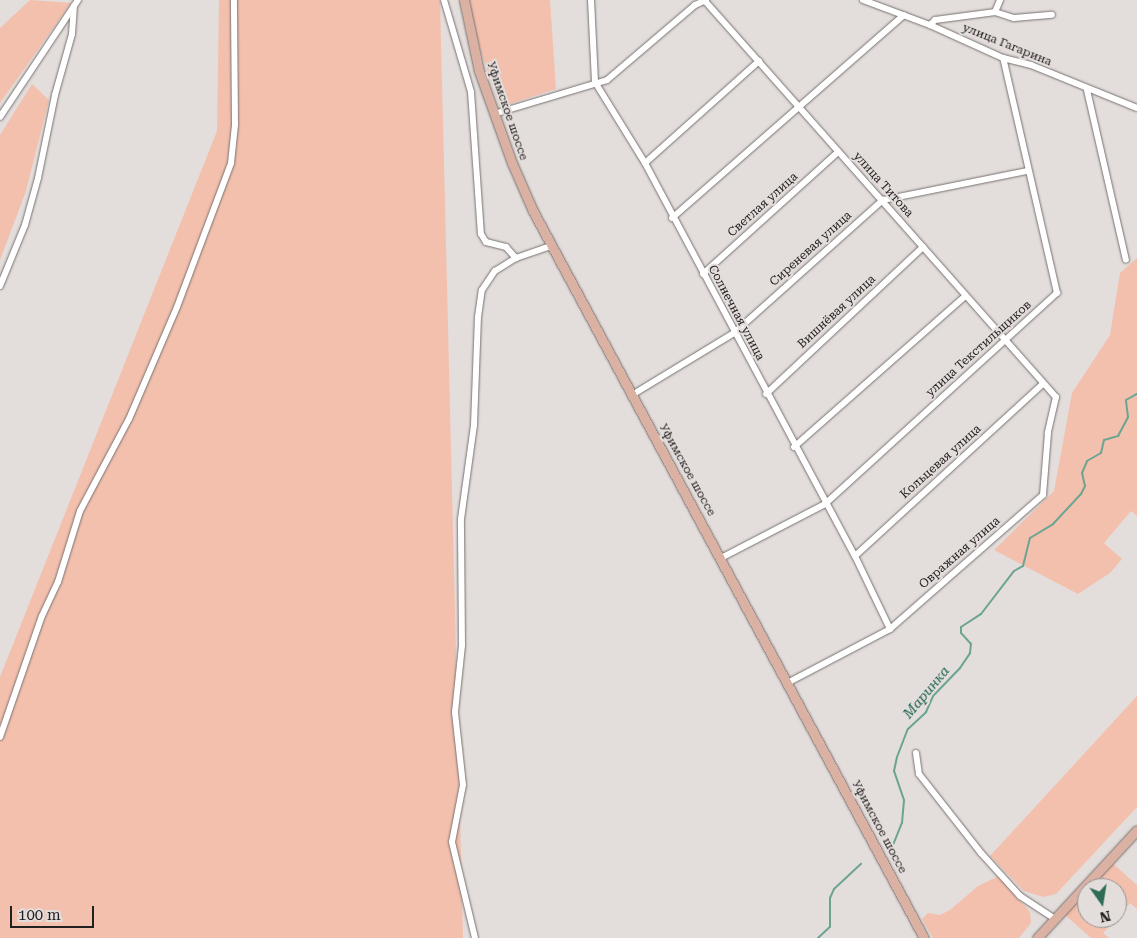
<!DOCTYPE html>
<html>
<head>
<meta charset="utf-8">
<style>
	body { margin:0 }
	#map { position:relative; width:1137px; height:938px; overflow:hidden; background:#e3dddb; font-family:"Roboto Serif",serif }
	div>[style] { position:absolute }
	.green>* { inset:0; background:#f4c0ae }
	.stream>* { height:2px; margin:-1px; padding:0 1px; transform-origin:1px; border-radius:1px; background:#6ba591 }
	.roads { filter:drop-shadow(0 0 1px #777270) drop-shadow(0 0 1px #777270) }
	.minor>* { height:6px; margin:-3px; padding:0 3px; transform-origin:3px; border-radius:3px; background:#fff }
	.major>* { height:9px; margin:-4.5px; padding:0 4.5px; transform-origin:4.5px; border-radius:4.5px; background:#dab1a3 }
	span { translate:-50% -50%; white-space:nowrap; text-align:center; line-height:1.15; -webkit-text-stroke:4px #e3dddb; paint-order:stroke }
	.street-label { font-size:12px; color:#232120 }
	.water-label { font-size:14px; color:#19624e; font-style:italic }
	.north { position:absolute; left:1077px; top:878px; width:50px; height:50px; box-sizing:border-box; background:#e3dddb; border:1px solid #969290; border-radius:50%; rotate:167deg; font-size:14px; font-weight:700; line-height:20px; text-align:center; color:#232120 }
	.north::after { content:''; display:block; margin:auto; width:18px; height:22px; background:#2e6c58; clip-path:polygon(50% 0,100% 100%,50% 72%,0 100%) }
	.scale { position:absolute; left:10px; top:906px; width:84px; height:22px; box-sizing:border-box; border:2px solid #232120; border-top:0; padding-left:6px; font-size:15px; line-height:18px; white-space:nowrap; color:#232120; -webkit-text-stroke:4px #e3dddb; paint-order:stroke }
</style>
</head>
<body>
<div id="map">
	<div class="green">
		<i style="clip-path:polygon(30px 0,71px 3px,0 103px,0 28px)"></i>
		<i style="clip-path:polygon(219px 0,440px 0,463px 938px,0 938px,0 677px,217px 131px)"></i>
		<i style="clip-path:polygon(469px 0,550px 0,556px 89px,500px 107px,473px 28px)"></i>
		<i style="clip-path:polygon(32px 84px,49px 100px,26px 191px,0 260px,0 135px)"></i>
		<i style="clip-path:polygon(1137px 258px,1137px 516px,1131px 511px,1104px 543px,1122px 559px,1110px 573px,1078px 594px,994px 550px,1054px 491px,1072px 393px,1110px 335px,1120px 273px)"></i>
		<i style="clip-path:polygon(1137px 696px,1137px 807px,1056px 894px,1043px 897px,1024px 891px,990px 856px)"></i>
		<i style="clip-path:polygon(1111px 862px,1137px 885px,1137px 909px,1130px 903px,1117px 918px,1117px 888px,1087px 888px)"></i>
		<i style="clip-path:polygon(999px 876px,1030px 912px,1031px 923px,1019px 938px,933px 938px,922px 919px,928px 913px,940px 915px,950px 910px,978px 886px)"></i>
		<i style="clip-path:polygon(1087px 888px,1087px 918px,1117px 918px,1103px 933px,1109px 938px,1091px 938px,1064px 914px)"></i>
	</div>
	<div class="stream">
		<i style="left:893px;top:845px;width:24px;rotate:-68deg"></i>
		<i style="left:902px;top:823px;width:23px;rotate:-85deg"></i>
		<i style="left:904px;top:800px;width:31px;rotate:-109deg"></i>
		<i style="left:894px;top:771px;width:14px;rotate:-78deg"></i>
		<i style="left:897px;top:757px;width:30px;rotate:-69deg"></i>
		<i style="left:908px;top:729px;width:25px;rotate:-43deg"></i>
		<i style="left:926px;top:712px;width:17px;rotate:-66deg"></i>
		<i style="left:933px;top:696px;width:39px;rotate:-46deg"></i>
		<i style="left:960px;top:668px;width:18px;rotate:-56deg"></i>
		<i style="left:970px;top:653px;width:9px;rotate:-84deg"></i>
		<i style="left:971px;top:644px;width:15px;rotate:-132deg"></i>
		<i style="left:961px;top:633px;width:6px;rotate:-90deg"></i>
		<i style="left:961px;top:627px;width:24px;rotate:-33deg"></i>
		<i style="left:981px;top:614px;width:54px;rotate:-52.5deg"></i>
		<i style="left:1014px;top:571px;width:10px;rotate:-29deg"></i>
		<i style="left:1023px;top:566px;width:29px;rotate:-76deg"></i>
		<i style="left:1030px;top:538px;width:27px;rotate:-31deg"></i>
		<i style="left:1053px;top:524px;width:41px;rotate:-47deg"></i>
		<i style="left:1081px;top:494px;width:9px;rotate:-63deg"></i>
		<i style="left:1085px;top:486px;width:13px;rotate:-103deg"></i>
		<i style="left:1082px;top:473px;width:13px;rotate:-67deg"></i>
		<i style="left:1087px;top:461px;width:16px;rotate:-30deg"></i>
		<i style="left:1101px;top:453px;width:13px;rotate:-77deg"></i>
		<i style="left:1104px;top:440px;width:15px;rotate:-16deg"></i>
		<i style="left:1118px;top:436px;width:21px;rotate:-62deg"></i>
		<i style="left:1128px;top:417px;width:17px;rotate:-97deg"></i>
		<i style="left:1126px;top:400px;width:13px;rotate:-29deg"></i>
		<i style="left:818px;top:938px;width:16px;rotate:-43deg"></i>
		<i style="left:830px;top:927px;width:29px;rotate:-90deg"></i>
		<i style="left:830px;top:898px;width:10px;rotate:-66deg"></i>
		<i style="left:834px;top:889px;width:37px;rotate:-43deg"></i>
	</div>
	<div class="roads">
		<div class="minor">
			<i style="left:444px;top:0;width:96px;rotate:73.6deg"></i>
			<i style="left:471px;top:92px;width:142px;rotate:86deg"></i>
			<i style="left:481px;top:234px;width:9px;rotate:58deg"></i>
			<i style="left:486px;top:242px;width:21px;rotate:14deg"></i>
			<i style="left:506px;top:247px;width:15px;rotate:48deg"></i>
			<i style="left:591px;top:0;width:82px;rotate:87.2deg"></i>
			<i style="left:595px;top:82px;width:95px;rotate:58.3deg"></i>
			<i style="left:645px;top:163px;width:446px;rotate:61.9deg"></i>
			<i style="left:855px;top:556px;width:81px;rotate:64.4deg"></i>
			<i style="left:863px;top:0;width:72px;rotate:20.5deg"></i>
			<i style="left:930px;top:25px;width:80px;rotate:24.3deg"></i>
			<i style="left:1003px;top:58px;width:29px;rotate:14deg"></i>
			<i style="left:1031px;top:65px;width:114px;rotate:22.1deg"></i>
			<i style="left:705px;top:1px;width:529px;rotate:48.45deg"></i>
			<i style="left:1056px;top:397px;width:37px;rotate:103deg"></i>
			<i style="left:1048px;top:433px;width:62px;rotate:94.6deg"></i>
			<i style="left:1043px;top:495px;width:203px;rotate:138.8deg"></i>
			<i style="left:890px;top:629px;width:116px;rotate:152.3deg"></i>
			<i style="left:995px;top:12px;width:20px;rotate:18deg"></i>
			<i style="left:1014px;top:18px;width:38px;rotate:-5deg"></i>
			<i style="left:930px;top:25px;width:7px;rotate:-45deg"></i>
			<i style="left:935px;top:20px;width:61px;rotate:-7.6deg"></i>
			<i style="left:995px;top:12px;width:13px;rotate:-67deg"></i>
			<i style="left:1087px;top:90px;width:174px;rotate:77.1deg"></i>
			<i style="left:494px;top:114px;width:118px;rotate:-16.7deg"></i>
			<i style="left:607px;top:80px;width:116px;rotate:-40.4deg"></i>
			<i style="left:695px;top:5px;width:12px;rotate:-24deg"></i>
			<i style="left:0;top:117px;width:141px;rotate:-56.3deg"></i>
			<i style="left:645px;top:163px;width:153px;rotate:-41.8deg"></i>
			<i style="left:672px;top:218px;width:308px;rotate:-41.2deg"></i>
			<i style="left:703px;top:274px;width:182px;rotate:-42.1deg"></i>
			<i style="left:0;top:286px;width:66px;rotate:-67.7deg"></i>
			<i style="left:25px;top:225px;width:49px;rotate:-74.5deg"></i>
			<i style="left:38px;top:178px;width:85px;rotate:-78.4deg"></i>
			<i style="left:55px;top:95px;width:63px;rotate:-74.4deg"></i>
			<i style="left:72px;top:34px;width:28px;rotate:-86deg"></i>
			<i style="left:766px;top:394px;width:215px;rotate:-43.1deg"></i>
			<i style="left:632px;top:395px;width:119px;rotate:-31.3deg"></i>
			<i style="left:734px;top:333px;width:200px;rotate:-41.8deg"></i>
			<i style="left:883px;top:200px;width:147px;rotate:-11.4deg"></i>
			<i style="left:794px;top:447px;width:228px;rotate:-41.4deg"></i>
			<i style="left:855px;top:556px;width:255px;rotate:-42.5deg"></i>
			<i style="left:721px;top:558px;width:117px;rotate:-27.4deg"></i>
			<i style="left:825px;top:504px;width:314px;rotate:-42.3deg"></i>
			<i style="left:1057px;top:293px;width:241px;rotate:-102.9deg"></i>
			<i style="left:0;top:737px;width:128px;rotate:-70.9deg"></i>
			<i style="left:42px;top:616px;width:38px;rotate:-65deg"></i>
			<i style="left:58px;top:582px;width:74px;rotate:-72.8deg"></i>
			<i style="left:80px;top:511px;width:104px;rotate:-62deg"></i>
			<i style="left:129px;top:419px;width:122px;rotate:-66.8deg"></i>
			<i style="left:177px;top:307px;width:154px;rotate:-69.4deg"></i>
			<i style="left:231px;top:163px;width:39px;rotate:-84deg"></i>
			<i style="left:235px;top:124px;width:124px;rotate:-90.5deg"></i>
			<i style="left:916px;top:753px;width:21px;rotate:82deg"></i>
			<i style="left:919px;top:774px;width:100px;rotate:51.9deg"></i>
			<i style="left:981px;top:853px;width:58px;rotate:47.8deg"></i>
			<i style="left:1020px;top:896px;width:42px;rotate:33.3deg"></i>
			<i style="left:475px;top:938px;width:99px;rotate:-103.5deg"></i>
			<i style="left:452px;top:842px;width:58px;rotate:-79.1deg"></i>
			<i style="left:463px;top:785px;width:73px;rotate:-96.3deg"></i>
			<i style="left:455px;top:712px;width:67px;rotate:-84deg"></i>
			<i style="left:462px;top:645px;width:126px;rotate:-90.5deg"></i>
			<i style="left:461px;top:519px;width:95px;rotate:-82.1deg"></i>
			<i style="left:474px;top:425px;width:108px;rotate:-87.9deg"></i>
			<i style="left:478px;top:317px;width:27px;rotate:-82deg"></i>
			<i style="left:482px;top:290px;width:23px;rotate:-56deg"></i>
			<i style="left:495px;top:271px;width:25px;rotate:-32deg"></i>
			<i style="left:516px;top:258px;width:37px;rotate:-19deg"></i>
		</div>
		<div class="major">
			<i style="left:464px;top:0;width:73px;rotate:78.1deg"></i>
			<i style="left:479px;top:71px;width:98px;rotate:70.3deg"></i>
			<i style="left:512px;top:163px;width:52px;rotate:66.4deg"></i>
			<i style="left:533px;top:211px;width:825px;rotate:61.73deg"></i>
			<i style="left:1037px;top:938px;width:147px;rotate:-47.2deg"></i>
		</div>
	</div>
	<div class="street-label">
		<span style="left:1007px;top:45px;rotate:22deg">улица Гагарина</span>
		<span style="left:507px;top:111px;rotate:71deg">Уфимское шоссе</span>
		<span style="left:883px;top:185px;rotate:48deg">улица Титова</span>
		<span style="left:763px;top:205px;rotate:-42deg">Светлая улица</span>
		<span style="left:811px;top:249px;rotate:-42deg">Сиреневая улица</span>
		<span style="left:837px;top:312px;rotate:-43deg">Вишнёвая улица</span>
		<span style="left:736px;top:313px;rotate:62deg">Солнечная улица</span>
		<span style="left:979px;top:349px;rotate:-42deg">улица Текстильщиков</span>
		<span style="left:941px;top:462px;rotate:-42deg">Кольцевая улица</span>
		<span style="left:687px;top:470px;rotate:61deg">Уфимское шоссе</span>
		<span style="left:960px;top:553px;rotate:-41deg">Овражная улица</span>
		<span style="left:879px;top:827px;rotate:62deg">Уфимское шоссе</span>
	</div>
	<div class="water-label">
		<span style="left:926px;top:692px;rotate:-50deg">Маринка</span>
	</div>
	<div class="north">N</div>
	<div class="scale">100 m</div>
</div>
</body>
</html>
